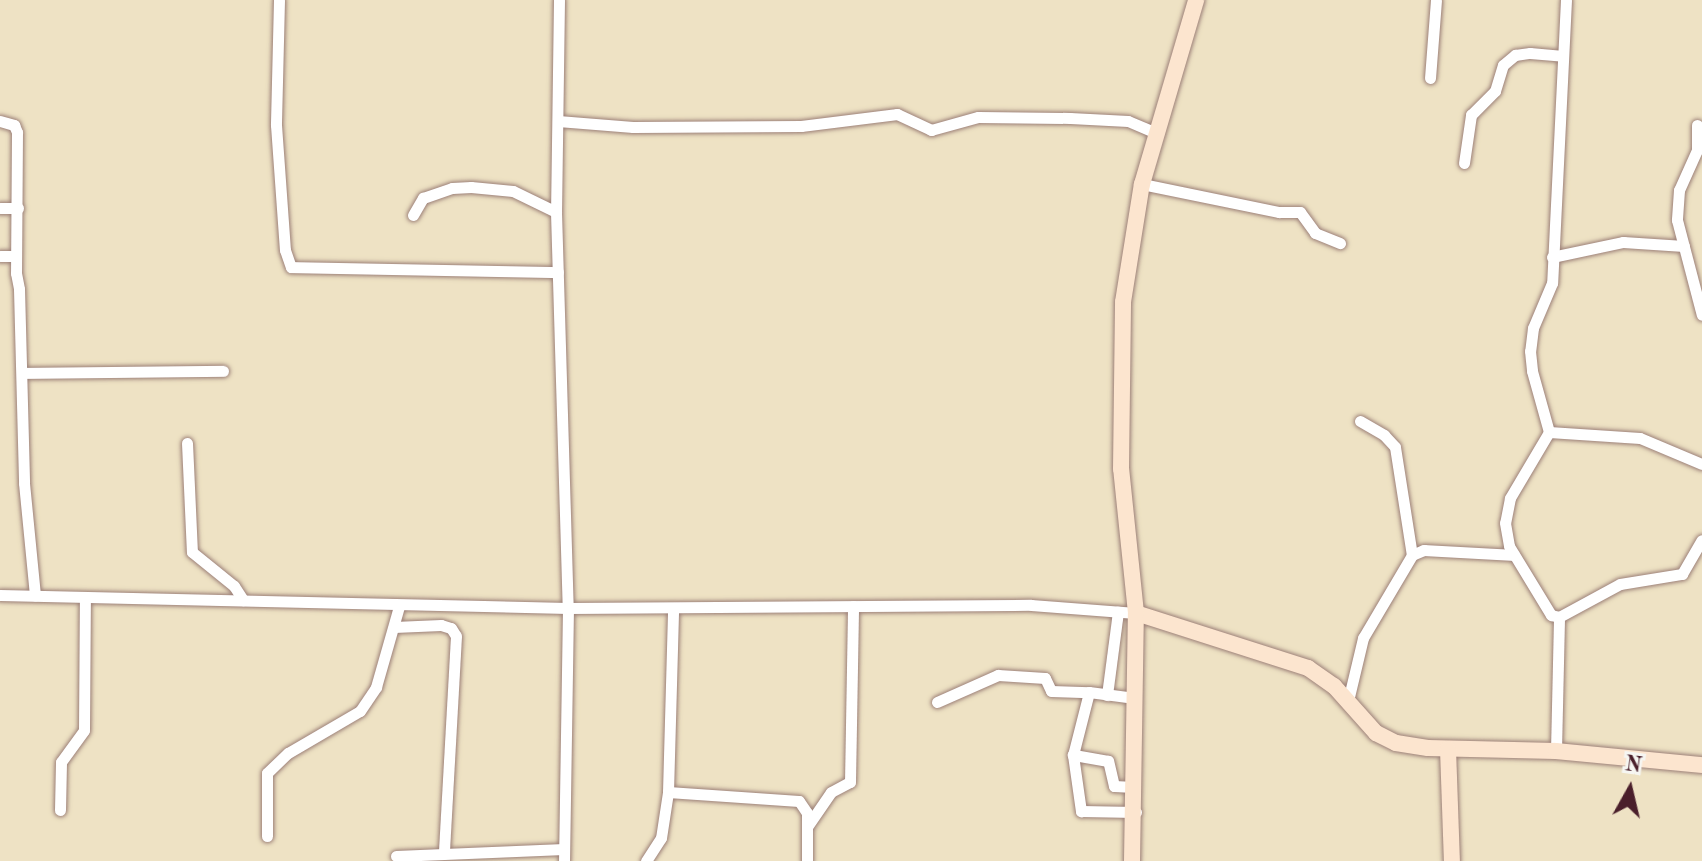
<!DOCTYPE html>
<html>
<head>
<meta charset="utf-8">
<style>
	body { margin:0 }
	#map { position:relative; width:1702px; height:861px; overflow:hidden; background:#eee2c4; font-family:"Old Standard TT",serif }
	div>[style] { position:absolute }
	.roads { filter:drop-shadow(0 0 2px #9c8078) drop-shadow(0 0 2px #9c8078) }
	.street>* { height:11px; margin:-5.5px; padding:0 5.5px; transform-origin:5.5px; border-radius:5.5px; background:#fff }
	.secondary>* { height:16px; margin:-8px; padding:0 8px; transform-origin:8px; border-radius:8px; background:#fce5cf }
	span { translate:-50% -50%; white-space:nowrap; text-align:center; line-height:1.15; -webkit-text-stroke:8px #f6f6f2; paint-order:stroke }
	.north { position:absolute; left:1590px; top:749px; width:80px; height:80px; -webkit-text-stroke:6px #f6f6f2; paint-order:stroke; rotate:8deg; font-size:22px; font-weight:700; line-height:32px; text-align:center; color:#4a1f2b }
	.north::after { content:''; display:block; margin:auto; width:28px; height:36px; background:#4a1f2b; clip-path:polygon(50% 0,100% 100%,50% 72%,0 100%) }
</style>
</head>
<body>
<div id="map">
	<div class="roads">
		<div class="street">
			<i style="left:279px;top:0;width:125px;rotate:91.4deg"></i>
			<i style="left:276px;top:125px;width:125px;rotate:85.9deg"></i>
			<i style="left:285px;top:250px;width:18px;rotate:71deg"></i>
			<i style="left:291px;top:267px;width:267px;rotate:1.1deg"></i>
			<i style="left:559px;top:0;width:212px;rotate:90.8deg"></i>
			<i style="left:556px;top:212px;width:396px;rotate:88.3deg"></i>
			<i style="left:568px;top:608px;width:253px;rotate:90.9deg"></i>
			<i style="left:1566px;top:0;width:283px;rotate:92.8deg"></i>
			<i style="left:1552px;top:283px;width:49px;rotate:112.9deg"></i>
			<i style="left:1533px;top:328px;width:23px;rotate:97deg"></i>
			<i style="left:1530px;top:351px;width:20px;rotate:84deg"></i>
			<i style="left:1532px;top:371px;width:63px;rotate:74.4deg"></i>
			<i style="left:1549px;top:432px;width:91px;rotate:3.8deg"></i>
			<i style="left:1640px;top:438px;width:67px;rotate:22.8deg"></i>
			<i style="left:1430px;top:78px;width:78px;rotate:-85.6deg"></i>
			<i style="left:0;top:121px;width:15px;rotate:16deg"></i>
			<i style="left:14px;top:125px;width:8px;rotate:67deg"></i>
			<i style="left:17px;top:132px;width:141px;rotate:90.4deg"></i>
			<i style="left:16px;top:273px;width:16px;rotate:79deg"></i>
			<i style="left:19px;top:289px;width:194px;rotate:88.5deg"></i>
			<i style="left:24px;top:483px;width:113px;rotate:84.4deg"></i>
			<i style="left:558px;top:121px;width:75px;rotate:4.6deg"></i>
			<i style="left:633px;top:127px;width:168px;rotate:-0.3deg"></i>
			<i style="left:801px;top:126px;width:97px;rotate:-7.1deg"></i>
			<i style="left:897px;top:114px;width:38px;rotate:25deg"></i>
			<i style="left:931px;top:130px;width:49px;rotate:-15.5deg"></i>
			<i style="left:978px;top:117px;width:92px;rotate:0.6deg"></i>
			<i style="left:1070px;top:118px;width:58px;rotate:3deg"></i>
			<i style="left:1128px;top:121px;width:33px;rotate:23deg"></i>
			<i style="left:1697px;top:125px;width:25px;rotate:90deg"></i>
			<i style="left:1697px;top:150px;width:44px;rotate:114.2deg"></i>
			<i style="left:1679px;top:190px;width:30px;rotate:94deg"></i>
			<i style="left:1677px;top:220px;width:98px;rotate:75.3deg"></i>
			<i style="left:1464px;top:163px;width:49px;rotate:-81.7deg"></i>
			<i style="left:1471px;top:115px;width:34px;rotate:-45deg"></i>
			<i style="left:1495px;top:91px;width:27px;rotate:-73deg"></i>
			<i style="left:1503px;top:65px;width:16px;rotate:-40deg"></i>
			<i style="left:1515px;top:55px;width:15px;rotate:-8deg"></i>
			<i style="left:1530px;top:53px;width:33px;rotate:5deg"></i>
			<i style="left:1142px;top:184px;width:140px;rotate:11.6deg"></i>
			<i style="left:1279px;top:212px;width:21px"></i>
			<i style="left:1300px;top:212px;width:26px;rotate:54deg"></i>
			<i style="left:1315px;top:233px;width:27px;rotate:22deg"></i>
			<i style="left:0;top:208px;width:18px"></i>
			<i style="left:413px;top:215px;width:20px;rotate:-60deg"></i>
			<i style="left:423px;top:198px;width:31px;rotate:-19deg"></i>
			<i style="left:452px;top:188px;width:19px;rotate:-3deg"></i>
			<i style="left:471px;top:187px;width:42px;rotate:5.4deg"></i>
			<i style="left:513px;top:191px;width:48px;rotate:26deg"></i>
			<i style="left:0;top:256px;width:16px"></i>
			<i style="left:1552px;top:257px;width:73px;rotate:-11.9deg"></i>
			<i style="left:1623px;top:242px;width:61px;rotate:3.8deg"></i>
			<i style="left:22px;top:373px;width:201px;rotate:-0.6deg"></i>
			<i style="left:1360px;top:421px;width:28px;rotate:30deg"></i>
			<i style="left:1384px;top:435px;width:16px;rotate:47deg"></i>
			<i style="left:1395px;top:447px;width:109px;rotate:81.1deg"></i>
			<i style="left:1549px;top:432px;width:77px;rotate:120.6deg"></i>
			<i style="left:1510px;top:498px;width:25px;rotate:101deg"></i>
			<i style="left:1505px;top:523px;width:23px;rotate:80deg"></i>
			<i style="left:1509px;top:546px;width:81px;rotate:58.7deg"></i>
			<i style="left:1551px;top:615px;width:8px;rotate:14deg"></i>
			<i style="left:1559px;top:617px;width:69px;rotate:-28.4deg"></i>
			<i style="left:1620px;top:584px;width:63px;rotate:-9.2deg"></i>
			<i style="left:1682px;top:574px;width:39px;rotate:-60deg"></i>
			<i style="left:187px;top:443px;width:109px;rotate:87.4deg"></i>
			<i style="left:192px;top:552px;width:54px;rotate:39deg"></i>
			<i style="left:234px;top:586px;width:17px;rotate:57deg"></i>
			<i style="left:0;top:595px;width:568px;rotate:1.31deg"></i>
			<i style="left:568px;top:608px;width:463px;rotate:-0.4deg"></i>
			<i style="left:1031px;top:605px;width:105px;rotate:4.4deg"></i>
			<i style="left:394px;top:627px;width:47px;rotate:-2.4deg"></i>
			<i style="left:441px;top:625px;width:10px;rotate:17deg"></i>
			<i style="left:451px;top:628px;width:9px;rotate:58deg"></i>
			<i style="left:456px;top:636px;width:218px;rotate:93.2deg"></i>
			<i style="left:1107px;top:695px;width:84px;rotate:-82.5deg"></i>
			<i style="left:1348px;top:701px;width:65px;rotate:-76.6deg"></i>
			<i style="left:1363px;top:638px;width:96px;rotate:-59.4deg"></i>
			<i style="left:1412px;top:555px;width:13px;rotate:-23deg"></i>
			<i style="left:1424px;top:550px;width:90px;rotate:3.2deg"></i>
			<i style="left:937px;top:702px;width:67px;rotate:-23.9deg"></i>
			<i style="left:998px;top:675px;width:47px;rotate:3.7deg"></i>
			<i style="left:1045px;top:678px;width:14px;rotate:65deg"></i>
			<i style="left:1051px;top:691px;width:38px;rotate:2deg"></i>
			<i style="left:1556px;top:751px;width:134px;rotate:-88.7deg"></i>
			<i style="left:1073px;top:755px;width:65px;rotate:-75.7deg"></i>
			<i style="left:1089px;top:692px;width:46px;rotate:7.4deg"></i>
			<i style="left:1134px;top:787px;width:20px;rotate:-177deg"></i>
			<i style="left:1114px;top:786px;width:26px;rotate:-103deg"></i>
			<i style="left:1108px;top:761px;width:36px;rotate:-170deg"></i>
			<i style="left:1073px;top:755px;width:57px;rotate:81.9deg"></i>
			<i style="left:1081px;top:811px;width:55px;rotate:1deg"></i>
			<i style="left:668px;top:792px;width:131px;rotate:3.9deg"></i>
			<i style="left:799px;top:801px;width:14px;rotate:56deg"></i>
			<i style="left:807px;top:813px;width:48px;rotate:90deg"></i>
			<i style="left:60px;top:810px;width:48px;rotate:-88.8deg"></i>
			<i style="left:61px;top:762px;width:39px;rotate:-54deg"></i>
			<i style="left:84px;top:730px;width:133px;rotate:-89.6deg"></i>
			<i style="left:807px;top:827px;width:42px;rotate:-55.6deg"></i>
			<i style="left:831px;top:792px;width:21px;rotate:-28deg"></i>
			<i style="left:850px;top:782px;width:176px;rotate:-89deg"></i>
			<i style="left:267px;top:836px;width:63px;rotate:-90deg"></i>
			<i style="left:267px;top:773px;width:29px;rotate:-44deg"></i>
			<i style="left:288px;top:753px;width:83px;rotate:-30.3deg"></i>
			<i style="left:360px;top:711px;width:29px;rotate:-56deg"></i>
			<i style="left:376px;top:687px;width:84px;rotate:-74.1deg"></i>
			<i style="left:396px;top:856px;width:168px;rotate:-2.4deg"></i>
			<i style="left:646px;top:861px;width:27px;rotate:-57deg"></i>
			<i style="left:661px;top:838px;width:47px;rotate:-81.3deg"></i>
			<i style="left:668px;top:792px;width:184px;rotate:-88.4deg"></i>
		</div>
		<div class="secondary">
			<i style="left:1136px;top:613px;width:181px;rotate:17.7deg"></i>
			<i style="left:1308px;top:668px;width:32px;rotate:35deg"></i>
			<i style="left:1334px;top:686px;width:63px;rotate:48.2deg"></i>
			<i style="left:1376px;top:733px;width:22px;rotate:27deg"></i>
			<i style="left:1396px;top:743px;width:32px;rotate:9deg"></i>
			<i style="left:1428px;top:748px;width:128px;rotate:1.3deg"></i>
			<i style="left:1556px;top:751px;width:147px;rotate:5.5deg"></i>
			<i style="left:1448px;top:749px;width:112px;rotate:88deg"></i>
			<i style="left:1132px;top:861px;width:248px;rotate:-89.1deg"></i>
			<i style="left:1136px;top:613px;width:145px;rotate:-95.9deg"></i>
			<i style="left:1121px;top:469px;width:167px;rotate:-89.3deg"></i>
			<i style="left:1123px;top:302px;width:120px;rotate:-80.9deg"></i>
			<i style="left:1142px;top:184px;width:192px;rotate:-73.6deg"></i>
		</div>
	</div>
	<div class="north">N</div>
</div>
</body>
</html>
